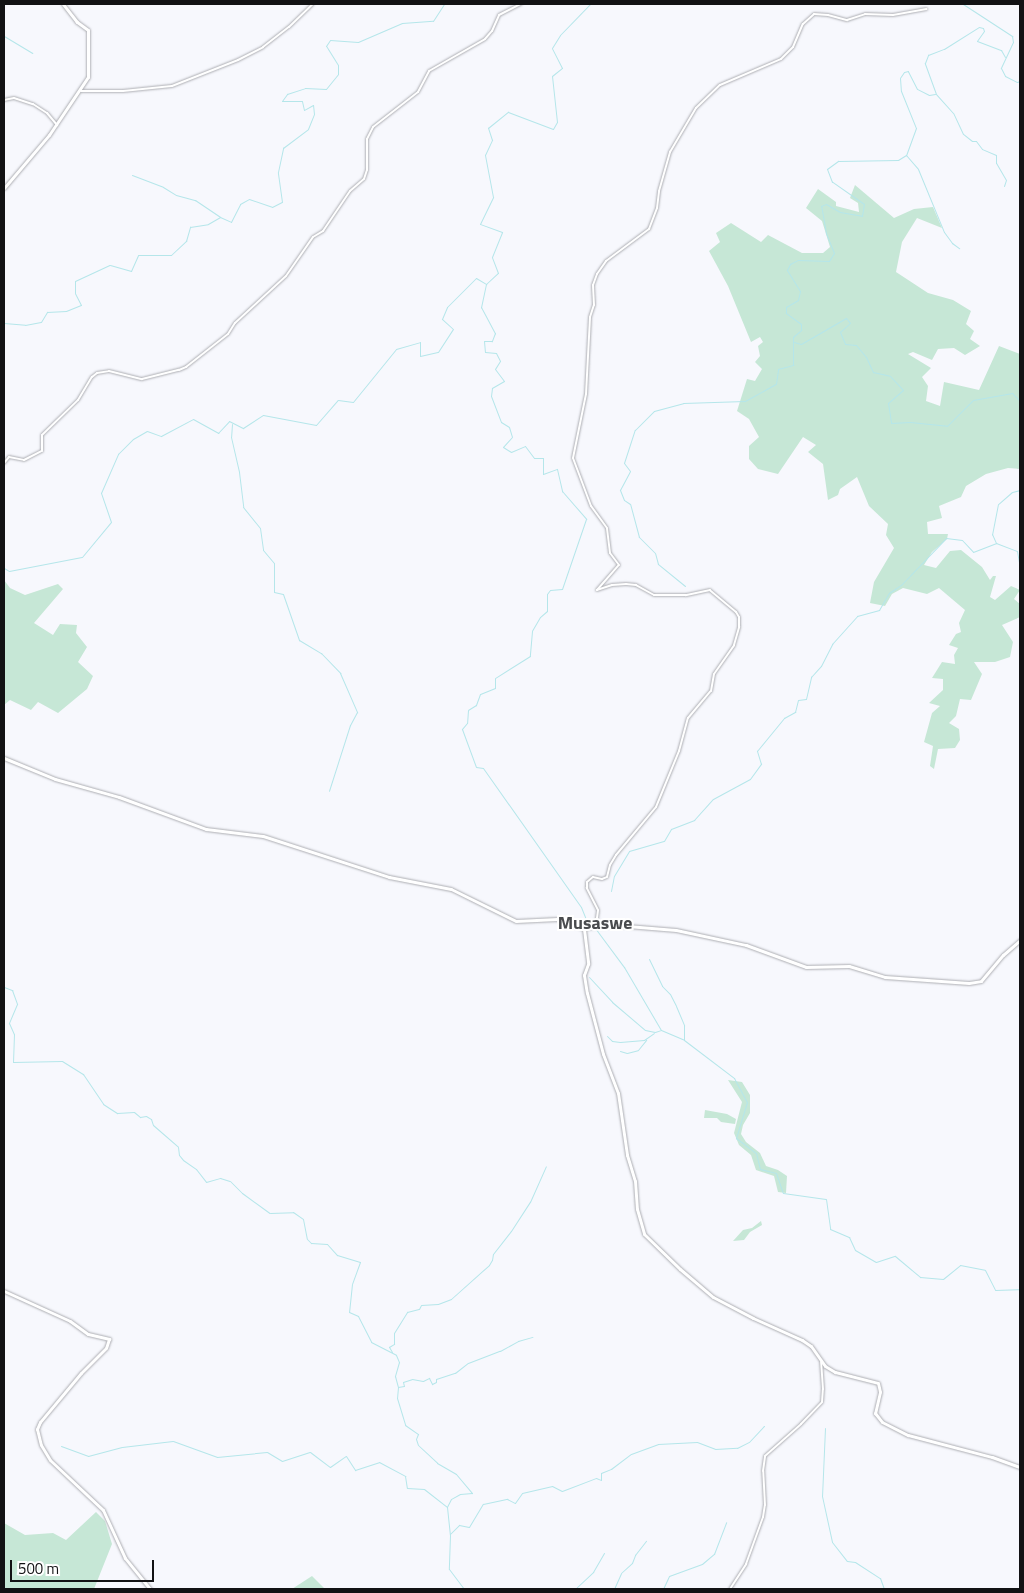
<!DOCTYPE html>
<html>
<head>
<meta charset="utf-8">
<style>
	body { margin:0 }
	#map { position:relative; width:1024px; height:1593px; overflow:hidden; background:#f7f8fd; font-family:"Titillium Web",sans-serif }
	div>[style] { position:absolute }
	.green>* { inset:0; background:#c6e7d6 }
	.stream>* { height:1px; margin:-0.5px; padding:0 0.5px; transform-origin:0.5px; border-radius:0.5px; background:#b5e6ea }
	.roads { filter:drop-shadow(0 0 1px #adaeb3) drop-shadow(0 0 1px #adaeb3) }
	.street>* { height:2px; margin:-1px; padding:0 1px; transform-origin:1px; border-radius:1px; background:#fff }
	.secondary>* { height:3px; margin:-1.5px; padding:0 1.5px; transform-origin:1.5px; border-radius:1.5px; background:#fff }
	span { translate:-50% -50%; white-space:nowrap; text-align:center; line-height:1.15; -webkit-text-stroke:4px #fff; paint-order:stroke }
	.quarter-label { font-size:18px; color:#494b4e; font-weight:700 }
	.frame { position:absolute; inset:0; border:5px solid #121214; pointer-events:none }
	.scale { position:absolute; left:10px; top:1560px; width:144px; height:22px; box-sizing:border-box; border:2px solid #121214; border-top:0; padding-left:6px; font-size:15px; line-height:18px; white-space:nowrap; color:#121214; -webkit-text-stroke:4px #fff; paint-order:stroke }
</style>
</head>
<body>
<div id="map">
	<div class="green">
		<i style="clip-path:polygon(855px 185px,894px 218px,914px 209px,933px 207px,942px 228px,917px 218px,902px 242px,896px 272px,928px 293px,953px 300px,971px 311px,966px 324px,974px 331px,970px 339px,980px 346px,965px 355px,954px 348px,938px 349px,932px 360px,913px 352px,908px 354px,931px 368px,922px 377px,928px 386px,926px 401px,940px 406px,944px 382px,979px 390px,999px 346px,1020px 354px,1020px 469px,1008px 468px,986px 474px,966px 486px,961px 497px,939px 506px,942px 518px,927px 522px,928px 534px,948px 534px,947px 539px,932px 552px,924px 565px,936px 568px,950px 551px,961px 550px,982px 567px,990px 580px,993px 576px,996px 576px,990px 597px,995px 600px,1011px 586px,1020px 590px,1014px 599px,1020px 604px,1020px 617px,1002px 625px,1013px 642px,1010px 657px,995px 662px,974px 662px,982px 674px,971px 700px,960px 699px,956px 716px,949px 723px,959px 729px,960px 740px,955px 748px,938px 749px,934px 769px,930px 766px,933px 746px,924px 742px,932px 713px,940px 706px,929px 703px,943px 690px,943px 679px,932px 678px,942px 662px,955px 664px,954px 655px,958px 648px,949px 645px,956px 634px,961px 632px,959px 623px,965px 610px,939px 588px,927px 594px,903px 588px,892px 594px,885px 606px,870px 603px,874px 582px,894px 548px,886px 535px,888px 524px,869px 506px,857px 477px,840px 489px,838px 495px,828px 500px,823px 464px,808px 452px,816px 445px,803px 437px,778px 474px,758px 469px,749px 459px,749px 446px,759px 437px,749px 419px,737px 411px,747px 379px,755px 381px,762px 369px,755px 362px,760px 356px,758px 346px,763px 342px,760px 337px,751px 342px,728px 286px,709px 251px,720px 242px,716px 233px,731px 223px,761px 242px,768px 235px,802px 253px,823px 253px,830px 247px,822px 221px,806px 208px,818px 189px,836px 202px,836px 206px,859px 212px,858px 203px,850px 198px)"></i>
		<i style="clip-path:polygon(4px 580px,10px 588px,25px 595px,58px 584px,63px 589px,34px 623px,53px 635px,60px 624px,77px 625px,76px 633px,87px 647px,78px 662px,93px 676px,87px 689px,58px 713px,38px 702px,31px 710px,10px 700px,4px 705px)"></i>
		<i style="clip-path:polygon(728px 1080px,742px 1082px,750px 1095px,750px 1113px,743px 1125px,741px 1134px,746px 1142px,760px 1153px,766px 1166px,778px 1170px,787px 1176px,786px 1193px,778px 1192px,774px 1176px,756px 1170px,751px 1155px,739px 1145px,734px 1133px,742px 1102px)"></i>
		<i style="clip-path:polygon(705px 1110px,727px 1114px,736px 1119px,735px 1124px,721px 1122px,717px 1118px,704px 1118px)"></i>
		<i style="clip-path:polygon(761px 1221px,762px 1225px,750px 1232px,744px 1240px,733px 1241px,743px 1230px,752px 1228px)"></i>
		<i style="clip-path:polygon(96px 1512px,105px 1521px,112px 1544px,94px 1589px,4px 1589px,4px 1523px,25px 1535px,53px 1533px,66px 1540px)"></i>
		<i style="clip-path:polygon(312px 1576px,325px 1589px,292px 1589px)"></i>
	</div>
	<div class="stream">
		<i style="left:963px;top:4px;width:59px;rotate:33.1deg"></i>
		<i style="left:1012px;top:36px;width:6px;rotate:81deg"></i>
		<i style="left:1013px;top:42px;width:29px;rotate:115deg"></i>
		<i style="left:1001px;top:68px;width:9px;rotate:63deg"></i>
		<i style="left:1005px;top:76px;width:13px;rotate:27deg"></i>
		<i style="left:1017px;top:82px;width:3px;rotate:-18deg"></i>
		<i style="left:4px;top:36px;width:33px;rotate:31deg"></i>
		<i style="left:935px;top:94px;width:6px;rotate:171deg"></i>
		<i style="left:929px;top:95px;width:13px;rotate:-153deg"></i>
		<i style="left:917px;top:89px;width:20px;rotate:-117deg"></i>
		<i style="left:908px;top:71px;width:4px;rotate:166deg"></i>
		<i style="left:904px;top:72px;width:7px;rotate:124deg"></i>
		<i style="left:900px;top:78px;width:13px;rotate:86deg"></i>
		<i style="left:901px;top:91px;width:40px;rotate:68deg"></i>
		<i style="left:916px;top:128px;width:29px;rotate:110deg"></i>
		<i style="left:906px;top:155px;width:18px;rotate:49deg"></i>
		<i style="left:918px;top:169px;width:68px;rotate:67.6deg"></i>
		<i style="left:944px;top:232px;width:14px;rotate:54deg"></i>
		<i style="left:952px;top:243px;width:9px;rotate:36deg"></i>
		<i style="left:132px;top:175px;width:33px;rotate:21deg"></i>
		<i style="left:163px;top:187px;width:15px;rotate:32deg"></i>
		<i style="left:176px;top:195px;width:20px;rotate:15deg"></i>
		<i style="left:195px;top:200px;width:30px;rotate:34deg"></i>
		<i style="left:1004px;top:186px;width:6px;rotate:-72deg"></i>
		<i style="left:1006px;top:180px;width:20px;rotate:-120deg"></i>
		<i style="left:996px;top:163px;width:8px;rotate:-90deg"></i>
		<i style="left:996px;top:155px;width:15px;rotate:-157deg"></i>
		<i style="left:982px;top:149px;width:10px;rotate:-127deg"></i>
		<i style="left:976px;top:141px;width:4px;rotate:180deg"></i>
		<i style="left:972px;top:141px;width:11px;rotate:-142deg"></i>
		<i style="left:963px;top:134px;width:23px;rotate:-115deg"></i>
		<i style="left:953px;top:113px;width:25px;rotate:-132deg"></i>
		<i style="left:936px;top:94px;width:33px;rotate:-110deg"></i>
		<i style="left:925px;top:63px;width:9px;rotate:-69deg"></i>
		<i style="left:928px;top:55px;width:17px;rotate:-21deg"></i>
		<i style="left:944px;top:49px;width:41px;rotate:-32.2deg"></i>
		<i style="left:979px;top:27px;width:4px;rotate:14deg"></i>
		<i style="left:983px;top:28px;width:3px;rotate:72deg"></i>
		<i style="left:984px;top:31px;width:12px;rotate:125deg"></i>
		<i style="left:977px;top:41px;width:26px;rotate:21deg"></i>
		<i style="left:1001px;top:50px;width:8px;rotate:60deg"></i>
		<i style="left:486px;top:284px;width:24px;rotate:102deg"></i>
		<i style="left:481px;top:307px;width:30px;rotate:62deg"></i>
		<i style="left:495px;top:333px;width:9px;rotate:111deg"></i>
		<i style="left:492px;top:341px;width:8px;rotate:180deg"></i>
		<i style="left:484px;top:341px;width:11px;rotate:85deg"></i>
		<i style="left:485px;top:352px;width:11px;rotate:5deg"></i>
		<i style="left:496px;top:353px;width:9px;rotate:63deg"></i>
		<i style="left:500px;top:361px;width:9px;rotate:122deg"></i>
		<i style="left:495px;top:369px;width:15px;rotate:53deg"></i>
		<i style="left:504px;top:381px;width:14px;rotate:150deg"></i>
		<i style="left:492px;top:388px;width:8px;rotate:97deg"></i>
		<i style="left:491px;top:396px;width:28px;rotate:69deg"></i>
		<i style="left:501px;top:422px;width:9px;rotate:32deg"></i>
		<i style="left:509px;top:427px;width:10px;rotate:73deg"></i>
		<i style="left:512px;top:437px;width:13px;rotate:132deg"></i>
		<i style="left:503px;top:447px;width:9px;rotate:32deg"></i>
		<i style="left:511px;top:452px;width:15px;rotate:-23deg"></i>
		<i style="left:525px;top:446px;width:15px;rotate:53deg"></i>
		<i style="left:534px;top:458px;width:9px"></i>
		<i style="left:543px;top:458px;width:16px;rotate:90deg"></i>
		<i style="left:543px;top:474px;width:15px;rotate:-20deg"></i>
		<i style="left:557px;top:469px;width:23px;rotate:77deg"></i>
		<i style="left:562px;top:491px;width:37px;rotate:49deg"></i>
		<i style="left:586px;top:519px;width:74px;rotate:108.9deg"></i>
		<i style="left:562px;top:589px;width:12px;rotate:175deg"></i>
		<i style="left:550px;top:590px;width:5px;rotate:127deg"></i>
		<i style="left:547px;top:594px;width:17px;rotate:90deg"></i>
		<i style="left:547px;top:611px;width:9px;rotate:139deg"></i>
		<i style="left:540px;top:617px;width:16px;rotate:120deg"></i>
		<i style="left:532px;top:631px;width:25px;rotate:95deg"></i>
		<i style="left:530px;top:656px;width:41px;rotate:147.8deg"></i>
		<i style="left:495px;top:678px;width:10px;rotate:90deg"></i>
		<i style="left:495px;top:688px;width:16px;rotate:158deg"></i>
		<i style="left:480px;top:694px;width:12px;rotate:110deg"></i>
		<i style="left:476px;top:705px;width:9px;rotate:148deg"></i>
		<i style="left:468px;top:710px;width:13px;rotate:94deg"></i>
		<i style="left:467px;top:723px;width:8px;rotate:130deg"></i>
		<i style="left:462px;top:729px;width:40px;rotate:69.8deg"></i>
		<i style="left:476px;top:767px;width:7px;rotate:8deg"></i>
		<i style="left:483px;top:768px;width:170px;rotate:54.8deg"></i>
		<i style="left:581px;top:907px;width:22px;rotate:68deg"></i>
		<i style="left:4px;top:323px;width:21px;rotate:5deg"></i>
		<i style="left:25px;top:325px;width:16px;rotate:-11deg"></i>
		<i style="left:41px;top:322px;width:12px;rotate:-59deg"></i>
		<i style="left:47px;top:312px;width:19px;rotate:-3deg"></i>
		<i style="left:66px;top:311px;width:16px;rotate:-22deg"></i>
		<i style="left:81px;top:305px;width:13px;rotate:-117deg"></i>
		<i style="left:75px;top:293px;width:12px;rotate:-90deg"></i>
		<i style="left:75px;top:281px;width:38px;rotate:-25deg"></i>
		<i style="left:110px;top:265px;width:22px;rotate:16deg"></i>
		<i style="left:131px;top:271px;width:17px;rotate:-66deg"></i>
		<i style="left:138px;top:255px;width:33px"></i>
		<i style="left:171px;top:255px;width:21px;rotate:-43deg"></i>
		<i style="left:186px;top:241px;width:15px;rotate:-74deg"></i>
		<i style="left:190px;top:227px;width:18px;rotate:-9deg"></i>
		<i style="left:208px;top:224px;width:14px;rotate:-30deg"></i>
		<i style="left:220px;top:217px;width:12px;rotate:24deg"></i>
		<i style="left:231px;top:222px;width:20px;rotate:-63deg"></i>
		<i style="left:240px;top:204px;width:10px;rotate:-29deg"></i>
		<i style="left:249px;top:199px;width:24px;rotate:19deg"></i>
		<i style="left:272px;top:207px;width:11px;rotate:-27deg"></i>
		<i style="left:282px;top:202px;width:30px;rotate:-98deg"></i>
		<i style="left:278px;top:172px;width:25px;rotate:-78deg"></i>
		<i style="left:283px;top:148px;width:31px;rotate:-37deg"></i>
		<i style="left:308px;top:129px;width:16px;rotate:-68deg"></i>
		<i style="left:314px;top:114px;width:9px;rotate:-96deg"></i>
		<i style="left:313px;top:105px;width:10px;rotate:151deg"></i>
		<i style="left:304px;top:110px;width:9px;rotate:-103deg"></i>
		<i style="left:302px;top:101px;width:20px;rotate:180deg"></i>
		<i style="left:282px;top:101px;width:9px;rotate:-54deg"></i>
		<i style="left:287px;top:94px;width:19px;rotate:-18deg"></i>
		<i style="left:305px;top:88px;width:21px;rotate:3deg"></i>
		<i style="left:326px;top:89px;width:19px;rotate:-51deg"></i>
		<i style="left:338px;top:74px;width:9px;rotate:-90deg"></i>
		<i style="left:338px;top:65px;width:22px;rotate:-122deg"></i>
		<i style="left:326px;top:46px;width:7px;rotate:-56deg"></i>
		<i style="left:330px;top:40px;width:28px;rotate:4deg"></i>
		<i style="left:358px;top:42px;width:48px;rotate:-23.4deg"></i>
		<i style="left:402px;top:23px;width:31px;rotate:-4deg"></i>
		<i style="left:433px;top:21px;width:20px;rotate:-57deg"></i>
		<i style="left:794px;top:342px;width:7px;rotate:16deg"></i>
		<i style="left:801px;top:344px;width:52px;rotate:-30deg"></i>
		<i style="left:846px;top:318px;width:6px;rotate:51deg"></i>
		<i style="left:850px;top:323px;width:13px;rotate:138deg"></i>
		<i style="left:840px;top:332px;width:13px;rotate:67deg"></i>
		<i style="left:845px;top:344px;width:11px;rotate:5deg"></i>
		<i style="left:856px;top:345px;width:16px;rotate:50deg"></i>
		<i style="left:866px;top:357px;width:17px;rotate:65deg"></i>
		<i style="left:873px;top:372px;width:17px;rotate:13deg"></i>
		<i style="left:890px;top:376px;width:19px;rotate:47deg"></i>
		<i style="left:903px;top:390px;width:20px;rotate:139deg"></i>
		<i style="left:888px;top:403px;width:20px;rotate:81deg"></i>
		<i style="left:891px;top:423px;width:19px;rotate:-3deg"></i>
		<i style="left:910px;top:422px;width:37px;rotate:6deg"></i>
		<i style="left:947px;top:426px;width:37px;rotate:-45deg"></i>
		<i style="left:973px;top:400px;width:40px;rotate:-10deg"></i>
		<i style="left:1012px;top:393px;width:11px;rotate:45deg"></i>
		<i style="left:232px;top:424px;width:13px;rotate:94deg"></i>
		<i style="left:231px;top:437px;width:36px;rotate:77deg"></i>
		<i style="left:239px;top:472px;width:35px;rotate:83deg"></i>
		<i style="left:243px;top:507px;width:27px;rotate:51deg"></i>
		<i style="left:260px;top:528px;width:22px;rotate:82deg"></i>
		<i style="left:263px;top:550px;width:17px;rotate:50deg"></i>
		<i style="left:274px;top:563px;width:29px;rotate:90deg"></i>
		<i style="left:274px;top:592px;width:9px;rotate:13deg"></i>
		<i style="left:283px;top:594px;width:49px;rotate:70.8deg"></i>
		<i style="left:299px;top:640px;width:26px;rotate:31deg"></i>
		<i style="left:321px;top:653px;width:28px;rotate:46deg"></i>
		<i style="left:340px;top:673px;width:43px;rotate:66.4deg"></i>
		<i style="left:357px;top:712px;width:15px;rotate:118deg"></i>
		<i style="left:350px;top:725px;width:69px;rotate:107.7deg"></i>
		<i style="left:1020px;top:490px;width:8px;rotate:166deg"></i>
		<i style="left:1012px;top:492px;width:18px;rotate:139deg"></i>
		<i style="left:998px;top:504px;width:31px;rotate:101deg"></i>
		<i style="left:992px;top:534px;width:10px;rotate:66deg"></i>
		<i style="left:996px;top:543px;width:22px;rotate:21deg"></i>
		<i style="left:1017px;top:551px;width:17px;rotate:80deg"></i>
		<i style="left:4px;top:568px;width:6px;rotate:31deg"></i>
		<i style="left:9px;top:571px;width:74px;rotate:-10.9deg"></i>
		<i style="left:82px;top:557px;width:45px;rotate:-50.4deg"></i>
		<i style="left:111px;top:522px;width:31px;rotate:-109deg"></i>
		<i style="left:101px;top:493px;width:43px;rotate:-66.4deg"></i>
		<i style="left:118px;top:454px;width:21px;rotate:-45deg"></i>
		<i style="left:133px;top:439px;width:16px;rotate:-30deg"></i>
		<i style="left:147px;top:431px;width:15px;rotate:20deg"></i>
		<i style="left:161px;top:436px;width:36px;rotate:-28deg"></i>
		<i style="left:193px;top:419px;width:29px;rotate:29deg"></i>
		<i style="left:218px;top:433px;width:16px;rotate:-47deg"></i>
		<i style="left:229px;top:421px;width:16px;rotate:27deg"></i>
		<i style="left:243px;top:428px;width:24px;rotate:-33deg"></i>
		<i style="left:263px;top:415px;width:54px;rotate:10.7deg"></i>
		<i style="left:316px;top:425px;width:33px;rotate:-49deg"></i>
		<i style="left:338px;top:400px;width:15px;rotate:8deg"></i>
		<i style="left:353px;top:402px;width:68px;rotate:-50.9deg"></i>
		<i style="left:396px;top:349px;width:25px;rotate:-16deg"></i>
		<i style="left:420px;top:342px;width:14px;rotate:90deg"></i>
		<i style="left:420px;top:356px;width:18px;rotate:-13deg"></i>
		<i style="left:438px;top:352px;width:27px;rotate:-57deg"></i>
		<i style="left:453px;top:329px;width:15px;rotate:-138deg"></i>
		<i style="left:442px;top:319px;width:13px;rotate:-67deg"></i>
		<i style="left:447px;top:307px;width:41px;rotate:-45deg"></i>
		<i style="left:476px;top:278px;width:12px;rotate:31deg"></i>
		<i style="left:486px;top:284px;width:16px;rotate:-43deg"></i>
		<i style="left:498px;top:273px;width:17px;rotate:-111deg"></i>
		<i style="left:492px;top:257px;width:27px;rotate:-68deg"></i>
		<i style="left:502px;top:232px;width:23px;rotate:-160deg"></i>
		<i style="left:480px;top:224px;width:30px;rotate:-64deg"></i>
		<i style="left:493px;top:197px;width:43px;rotate:-100.8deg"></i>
		<i style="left:485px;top:155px;width:17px;rotate:-65deg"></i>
		<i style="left:492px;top:140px;width:13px;rotate:-108deg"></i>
		<i style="left:488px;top:128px;width:26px;rotate:-39deg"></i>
		<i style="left:508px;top:112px;width:48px;rotate:20.7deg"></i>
		<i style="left:553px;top:129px;width:8px;rotate:-60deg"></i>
		<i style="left:557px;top:122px;width:46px;rotate:-96.2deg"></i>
		<i style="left:552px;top:76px;width:13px;rotate:-39deg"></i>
		<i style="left:562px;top:68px;width:22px;rotate:-117deg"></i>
		<i style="left:552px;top:48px;width:15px;rotate:-58deg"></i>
		<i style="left:560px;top:35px;width:43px;rotate:-45.9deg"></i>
		<i style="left:685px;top:586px;width:35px;rotate:-141deg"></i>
		<i style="left:658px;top:564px;width:11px;rotate:-105deg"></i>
		<i style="left:655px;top:553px;width:23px;rotate:-135deg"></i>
		<i style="left:639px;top:537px;width:34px;rotate:-105deg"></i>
		<i style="left:630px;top:504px;width:7px;rotate:-146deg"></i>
		<i style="left:624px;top:500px;width:11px;rotate:-112deg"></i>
		<i style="left:620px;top:490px;width:21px;rotate:-62deg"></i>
		<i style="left:630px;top:471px;width:10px;rotate:-127deg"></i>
		<i style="left:624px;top:463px;width:35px;rotate:-72deg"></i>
		<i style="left:635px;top:430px;width:27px;rotate:-45deg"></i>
		<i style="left:654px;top:411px;width:30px;rotate:-15deg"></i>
		<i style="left:683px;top:403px;width:62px;rotate:-1.8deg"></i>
		<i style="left:745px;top:401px;width:35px;rotate:-29deg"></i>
		<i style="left:776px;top:384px;width:15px;rotate:-82deg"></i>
		<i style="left:778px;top:369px;width:16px;rotate:-15deg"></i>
		<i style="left:793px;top:365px;width:28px;rotate:-90deg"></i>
		<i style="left:793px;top:337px;width:11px;rotate:-41deg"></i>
		<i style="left:801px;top:330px;width:6px;rotate:-90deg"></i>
		<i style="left:801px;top:324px;width:19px;rotate:-144deg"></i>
		<i style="left:786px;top:313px;width:6px;rotate:-90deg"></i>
		<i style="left:786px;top:307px;width:14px;rotate:-30deg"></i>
		<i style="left:798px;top:300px;width:9px;rotate:-77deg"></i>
		<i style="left:800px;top:291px;width:25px;rotate:-122deg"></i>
		<i style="left:787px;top:270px;width:7px;rotate:-63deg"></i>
		<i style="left:790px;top:264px;width:9px;rotate:-27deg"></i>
		<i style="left:798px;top:260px;width:31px;rotate:2deg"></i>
		<i style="left:829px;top:261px;width:9px;rotate:-58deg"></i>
		<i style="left:834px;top:253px;width:22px;rotate:-112deg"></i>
		<i style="left:826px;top:233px;width:27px;rotate:-100deg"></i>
		<i style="left:821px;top:206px;width:5px;rotate:-22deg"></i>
		<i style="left:826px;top:204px;width:16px;rotate:30deg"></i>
		<i style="left:840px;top:212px;width:22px;rotate:10deg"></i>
		<i style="left:862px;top:216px;width:12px;rotate:-81deg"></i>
		<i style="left:864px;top:204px;width:39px;rotate:-145deg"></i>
		<i style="left:832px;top:182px;width:14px;rotate:-111deg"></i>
		<i style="left:827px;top:169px;width:14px;rotate:-36deg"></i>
		<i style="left:838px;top:161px;width:60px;rotate:-1deg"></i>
		<i style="left:898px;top:160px;width:9px;rotate:-32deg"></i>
		<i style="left:611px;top:891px;width:15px;rotate:-79deg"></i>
		<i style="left:614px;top:876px;width:29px;rotate:-59deg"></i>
		<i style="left:629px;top:851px;width:36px;rotate:-16deg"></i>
		<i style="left:664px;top:841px;width:14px;rotate:-60deg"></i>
		<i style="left:671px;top:829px;width:25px;rotate:-21deg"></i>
		<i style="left:694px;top:820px;width:28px;rotate:-48deg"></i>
		<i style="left:713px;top:799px;width:42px;rotate:-28.4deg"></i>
		<i style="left:750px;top:779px;width:19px;rotate:-54deg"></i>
		<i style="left:761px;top:764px;width:14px;rotate:-107deg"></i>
		<i style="left:757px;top:751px;width:43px;rotate:-50.7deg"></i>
		<i style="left:784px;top:718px;width:13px;rotate:-29deg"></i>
		<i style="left:795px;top:712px;width:12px;rotate:-76deg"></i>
		<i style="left:798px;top:700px;width:8px;rotate:-7deg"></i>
		<i style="left:806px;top:699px;width:23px;rotate:-77deg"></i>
		<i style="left:811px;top:677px;width:15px;rotate:-48deg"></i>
		<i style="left:821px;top:666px;width:25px;rotate:-63deg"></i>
		<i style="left:832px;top:644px;width:38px;rotate:-48deg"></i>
		<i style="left:857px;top:616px;width:23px;rotate:-15deg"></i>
		<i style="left:879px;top:610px;width:20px;rotate:-60deg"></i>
		<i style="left:889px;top:593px;width:14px;rotate:-34deg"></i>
		<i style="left:901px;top:585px;width:65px;rotate:-46.2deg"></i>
		<i style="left:946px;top:538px;width:16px;rotate:7deg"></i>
		<i style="left:962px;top:540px;width:16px;rotate:47deg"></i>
		<i style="left:973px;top:552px;width:25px;rotate:-21deg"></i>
		<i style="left:595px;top:928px;width:49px;rotate:53.4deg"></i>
		<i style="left:624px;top:967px;width:73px;rotate:59.6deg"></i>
		<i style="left:661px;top:1030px;width:25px;rotate:23deg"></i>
		<i style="left:684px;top:1040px;width:63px;rotate:37.2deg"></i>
		<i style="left:734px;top:1078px;width:27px;rotate:62deg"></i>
		<i style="left:747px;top:1102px;width:38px;rotate:107deg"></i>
		<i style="left:736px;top:1138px;width:25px;rotate:37deg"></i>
		<i style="left:756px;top:1153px;width:16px;rotate:76deg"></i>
		<i style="left:760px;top:1169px;width:16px;rotate:14deg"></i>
		<i style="left:776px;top:1173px;width:21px;rotate:71deg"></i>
		<i style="left:783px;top:1193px;width:43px;rotate:7.9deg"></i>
		<i style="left:826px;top:1199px;width:30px;rotate:82deg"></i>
		<i style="left:830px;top:1229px;width:21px;rotate:23deg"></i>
		<i style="left:849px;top:1237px;width:14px;rotate:65deg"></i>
		<i style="left:855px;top:1250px;width:24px;rotate:30deg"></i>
		<i style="left:876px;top:1262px;width:20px;rotate:-18deg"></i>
		<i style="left:895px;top:1256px;width:33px;rotate:40deg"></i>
		<i style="left:920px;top:1277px;width:23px;rotate:5deg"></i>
		<i style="left:943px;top:1279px;width:22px;rotate:-39deg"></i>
		<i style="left:960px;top:1265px;width:25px;rotate:11deg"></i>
		<i style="left:985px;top:1270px;width:22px;rotate:63deg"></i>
		<i style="left:995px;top:1290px;width:25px;rotate:-2deg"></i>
		<i style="left:649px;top:959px;width:30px;rotate:64deg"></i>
		<i style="left:662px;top:986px;width:11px;rotate:45deg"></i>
		<i style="left:670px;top:994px;width:13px;rotate:63deg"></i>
		<i style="left:676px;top:1006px;width:21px;rotate:67deg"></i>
		<i style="left:684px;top:1025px;width:15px;rotate:90deg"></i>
		<i style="left:589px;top:977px;width:34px;rotate:47deg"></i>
		<i style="left:612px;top:1002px;width:43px;rotate:40.3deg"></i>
		<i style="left:645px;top:1030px;width:10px;rotate:11deg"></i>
		<i style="left:655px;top:1032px;width:6px;rotate:-18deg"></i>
		<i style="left:4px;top:987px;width:9px;rotate:21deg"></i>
		<i style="left:12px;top:990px;width:15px;rotate:70deg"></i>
		<i style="left:17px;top:1004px;width:21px;rotate:113deg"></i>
		<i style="left:9px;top:1023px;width:12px;rotate:66deg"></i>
		<i style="left:14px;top:1034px;width:28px;rotate:92deg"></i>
		<i style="left:13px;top:1062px;width:49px;rotate:-1.2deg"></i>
		<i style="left:62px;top:1061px;width:25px;rotate:32deg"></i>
		<i style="left:83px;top:1074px;width:36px;rotate:56deg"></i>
		<i style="left:103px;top:1104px;width:17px;rotate:33deg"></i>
		<i style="left:117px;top:1113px;width:17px;rotate:-3deg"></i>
		<i style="left:134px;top:1112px;width:8px;rotate:40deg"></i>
		<i style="left:140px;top:1117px;width:6px;rotate:-9deg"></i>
		<i style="left:146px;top:1116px;width:6px;rotate:31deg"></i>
		<i style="left:151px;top:1119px;width:6px;rotate:72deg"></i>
		<i style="left:153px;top:1125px;width:33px;rotate:41deg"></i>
		<i style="left:178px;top:1147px;width:8px;rotate:83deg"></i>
		<i style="left:179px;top:1155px;width:6px;rotate:51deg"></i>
		<i style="left:183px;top:1160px;width:16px;rotate:35deg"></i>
		<i style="left:196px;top:1169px;width:16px;rotate:52deg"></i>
		<i style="left:206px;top:1182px;width:15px;rotate:-16deg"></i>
		<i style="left:220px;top:1178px;width:10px;rotate:17deg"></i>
		<i style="left:230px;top:1181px;width:17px;rotate:45deg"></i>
		<i style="left:242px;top:1193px;width:34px;rotate:36deg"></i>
		<i style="left:270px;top:1213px;width:23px;rotate:-2deg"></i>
		<i style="left:293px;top:1212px;width:12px;rotate:35deg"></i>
		<i style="left:303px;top:1219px;width:20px;rotate:79deg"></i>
		<i style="left:307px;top:1239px;width:6px;rotate:45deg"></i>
		<i style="left:311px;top:1243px;width:16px;rotate:4deg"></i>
		<i style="left:327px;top:1244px;width:15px;rotate:48deg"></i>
		<i style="left:337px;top:1255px;width:24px;rotate:17deg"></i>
		<i style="left:360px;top:1262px;width:23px;rotate:110deg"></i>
		<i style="left:352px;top:1284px;width:28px;rotate:96deg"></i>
		<i style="left:349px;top:1312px;width:10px;rotate:24deg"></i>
		<i style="left:358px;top:1316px;width:29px;rotate:63deg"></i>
		<i style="left:371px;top:1342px;width:28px;rotate:27deg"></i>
		<i style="left:396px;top:1355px;width:8px;rotate:67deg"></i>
		<i style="left:399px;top:1362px;width:15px;rotate:106deg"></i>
		<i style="left:395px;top:1376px;width:11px;rotate:75deg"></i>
		<i style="left:398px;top:1387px;width:11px;rotate:95deg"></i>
		<i style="left:397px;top:1398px;width:28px;rotate:73deg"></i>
		<i style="left:405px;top:1425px;width:16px;rotate:35deg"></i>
		<i style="left:418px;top:1434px;width:5px;rotate:112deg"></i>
		<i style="left:416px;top:1439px;width:6px;rotate:72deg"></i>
		<i style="left:418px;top:1445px;width:26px;rotate:43deg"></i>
		<i style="left:437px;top:1463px;width:22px;rotate:30deg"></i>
		<i style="left:456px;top:1474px;width:25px;rotate:50deg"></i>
		<i style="left:472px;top:1493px;width:12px;rotate:175deg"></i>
		<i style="left:460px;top:1494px;width:10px;rotate:151deg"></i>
		<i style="left:451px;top:1499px;width:9px;rotate:117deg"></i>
		<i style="left:447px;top:1507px;width:28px;rotate:84deg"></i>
		<i style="left:450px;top:1535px;width:34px;rotate:92deg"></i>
		<i style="left:449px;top:1569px;width:25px;rotate:53deg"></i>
		<i style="left:607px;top:1036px;width:7px;rotate:45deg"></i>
		<i style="left:612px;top:1041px;width:8px;rotate:7deg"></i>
		<i style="left:620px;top:1042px;width:24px;rotate:-5deg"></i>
		<i style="left:644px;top:1040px;width:12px;rotate:-35deg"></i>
		<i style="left:620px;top:1051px;width:7px;rotate:16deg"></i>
		<i style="left:627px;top:1053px;width:11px;rotate:-15deg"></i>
		<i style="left:638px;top:1050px;width:13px;rotate:-51deg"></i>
		<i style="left:392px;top:1352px;width:6px;rotate:-121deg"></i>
		<i style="left:389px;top:1347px;width:6px;rotate:-31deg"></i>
		<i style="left:394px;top:1344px;width:11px;rotate:-90deg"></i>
		<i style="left:394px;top:1333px;width:25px;rotate:-58deg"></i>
		<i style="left:407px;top:1312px;width:12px;rotate:-14deg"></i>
		<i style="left:419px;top:1309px;width:4px;rotate:-63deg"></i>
		<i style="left:421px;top:1305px;width:17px;rotate:-3deg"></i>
		<i style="left:438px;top:1304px;width:14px;rotate:-21deg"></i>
		<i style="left:451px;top:1299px;width:51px;rotate:-41.8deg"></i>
		<i style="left:489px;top:1265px;width:6px;rotate:-59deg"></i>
		<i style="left:492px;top:1260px;width:6px;rotate:-81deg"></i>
		<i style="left:493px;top:1254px;width:29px;rotate:-52deg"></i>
		<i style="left:511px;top:1231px;width:35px;rotate:-57deg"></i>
		<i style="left:530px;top:1202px;width:39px;rotate:-66deg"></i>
		<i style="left:398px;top:1387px;width:6px;rotate:-9deg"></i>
		<i style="left:404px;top:1386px;width:4px;rotate:-104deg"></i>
		<i style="left:403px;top:1382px;width:9px;rotate:-18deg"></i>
		<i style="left:412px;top:1379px;width:11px;rotate:10deg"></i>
		<i style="left:423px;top:1381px;width:7px;rotate:-27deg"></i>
		<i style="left:429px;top:1378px;width:7px;rotate:63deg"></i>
		<i style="left:432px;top:1384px;width:4px;rotate:-27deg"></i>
		<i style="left:436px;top:1382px;width:3px;rotate:-90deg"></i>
		<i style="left:436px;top:1379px;width:20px;rotate:-18deg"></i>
		<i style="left:455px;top:1373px;width:16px;rotate:-38deg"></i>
		<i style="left:468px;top:1363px;width:34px;rotate:-21deg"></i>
		<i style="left:500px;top:1351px;width:21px;rotate:-29deg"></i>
		<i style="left:518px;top:1341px;width:15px;rotate:-16deg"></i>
		<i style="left:825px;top:1428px;width:68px;rotate:92.5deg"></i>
		<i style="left:822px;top:1496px;width:47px;rotate:77.7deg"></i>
		<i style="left:832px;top:1542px;width:24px;rotate:52deg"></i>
		<i style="left:847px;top:1561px;width:8px;rotate:7deg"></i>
		<i style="left:855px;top:1562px;width:30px;rotate:33deg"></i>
		<i style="left:880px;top:1578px;width:12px;rotate:70deg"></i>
		<i style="left:61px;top:1446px;width:29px;rotate:20deg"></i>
		<i style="left:88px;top:1456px;width:35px;rotate:-15deg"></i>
		<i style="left:122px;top:1447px;width:51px;rotate:-6.7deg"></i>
		<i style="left:173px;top:1441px;width:47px;rotate:20deg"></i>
		<i style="left:217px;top:1457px;width:50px;rotate:-5.7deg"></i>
		<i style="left:267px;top:1452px;width:17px;rotate:31deg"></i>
		<i style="left:282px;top:1461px;width:29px;rotate:-18deg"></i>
		<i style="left:310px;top:1452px;width:25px;rotate:37deg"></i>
		<i style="left:330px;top:1467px;width:19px;rotate:-35deg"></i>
		<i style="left:346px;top:1456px;width:17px;rotate:57deg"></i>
		<i style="left:355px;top:1470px;width:25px;rotate:-18deg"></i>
		<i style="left:379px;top:1462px;width:30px;rotate:28deg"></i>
		<i style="left:405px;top:1476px;width:12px;rotate:81deg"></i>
		<i style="left:407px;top:1488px;width:17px;rotate:3deg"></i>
		<i style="left:424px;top:1489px;width:29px;rotate:38deg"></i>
		<i style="left:450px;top:1534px;width:13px;rotate:-45deg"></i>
		<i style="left:459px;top:1525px;width:10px;rotate:11deg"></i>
		<i style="left:469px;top:1527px;width:27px;rotate:-59deg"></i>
		<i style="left:483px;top:1504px;width:25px;rotate:-12deg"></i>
		<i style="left:507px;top:1499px;width:9px;rotate:27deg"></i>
		<i style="left:515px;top:1503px;width:12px;rotate:-55deg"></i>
		<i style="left:522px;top:1493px;width:31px;rotate:-13deg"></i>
		<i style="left:552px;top:1486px;width:11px;rotate:27deg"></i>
		<i style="left:562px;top:1491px;width:36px;rotate:-21deg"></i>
		<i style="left:596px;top:1478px;width:5px;rotate:22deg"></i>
		<i style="left:601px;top:1480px;width:7px;rotate:-90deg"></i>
		<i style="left:601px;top:1473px;width:11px;rotate:-22deg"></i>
		<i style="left:611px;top:1469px;width:25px;rotate:-37deg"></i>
		<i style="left:631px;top:1454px;width:29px;rotate:-20deg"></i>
		<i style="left:658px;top:1444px;width:39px;rotate:-3deg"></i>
		<i style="left:697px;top:1442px;width:19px;rotate:21deg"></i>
		<i style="left:715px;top:1449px;width:22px;rotate:-3deg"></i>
		<i style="left:737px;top:1448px;width:13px;rotate:-27deg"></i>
		<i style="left:749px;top:1442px;width:22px;rotate:-47deg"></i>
		<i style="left:575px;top:1589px;width:25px;rotate:-43deg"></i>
		<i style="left:593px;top:1572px;width:22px;rotate:-60deg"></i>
		<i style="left:614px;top:1589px;width:17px;rotate:-66deg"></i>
		<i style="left:621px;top:1573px;width:15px;rotate:-42deg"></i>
		<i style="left:632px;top:1563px;width:9px;rotate:-69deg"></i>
		<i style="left:635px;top:1555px;width:18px;rotate:-52deg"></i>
		<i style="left:663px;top:1589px;width:14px;rotate:-65deg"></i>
		<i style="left:669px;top:1576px;width:35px;rotate:-20deg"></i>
		<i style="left:702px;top:1564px;width:16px;rotate:-40deg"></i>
		<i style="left:714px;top:1554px;width:34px;rotate:-69deg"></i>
	</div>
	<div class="roads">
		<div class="street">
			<i style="left:81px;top:91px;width:42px"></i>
			<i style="left:123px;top:91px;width:49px;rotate:-5.8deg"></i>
			<i style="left:172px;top:86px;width:71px;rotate:-21.5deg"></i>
			<i style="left:238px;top:60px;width:28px;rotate:-27deg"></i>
			<i style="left:263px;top:47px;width:33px;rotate:-38deg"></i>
			<i style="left:289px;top:27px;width:33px;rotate:-44deg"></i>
			<i style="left:4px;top:100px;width:10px;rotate:-11deg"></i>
			<i style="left:14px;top:98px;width:20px;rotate:18deg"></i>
			<i style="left:33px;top:104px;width:17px;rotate:33deg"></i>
			<i style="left:47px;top:113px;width:16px;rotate:50deg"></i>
			<i style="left:4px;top:463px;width:8px;rotate:-50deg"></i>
			<i style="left:9px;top:457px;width:15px;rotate:11deg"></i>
			<i style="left:24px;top:460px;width:20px;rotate:-27deg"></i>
			<i style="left:42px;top:451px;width:16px;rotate:-90deg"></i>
			<i style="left:42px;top:435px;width:50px;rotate:-44.2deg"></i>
			<i style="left:78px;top:400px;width:27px;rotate:-59deg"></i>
			<i style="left:92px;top:377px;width:6px;rotate:-39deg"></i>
			<i style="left:97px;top:373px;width:12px;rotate:-9deg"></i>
			<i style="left:109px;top:371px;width:34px;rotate:14deg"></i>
			<i style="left:142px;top:379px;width:38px;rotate:-14deg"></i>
			<i style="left:179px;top:370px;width:8px;rotate:-23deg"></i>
			<i style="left:186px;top:367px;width:53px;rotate:-38.2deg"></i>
			<i style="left:228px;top:334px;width:13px;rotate:-58deg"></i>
			<i style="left:235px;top:323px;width:69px;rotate:-42.7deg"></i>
			<i style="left:286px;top:276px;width:47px;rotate:-55.3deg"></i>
			<i style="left:313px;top:237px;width:12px;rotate:-31deg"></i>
			<i style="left:323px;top:231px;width:48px;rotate:-56deg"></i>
			<i style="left:350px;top:191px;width:18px;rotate:-41deg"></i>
			<i style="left:364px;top:179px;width:9px;rotate:-72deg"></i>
			<i style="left:367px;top:170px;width:31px;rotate:-90deg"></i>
			<i style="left:367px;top:139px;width:13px;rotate:-63deg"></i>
			<i style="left:373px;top:127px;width:57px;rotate:-37.9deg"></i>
			<i style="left:418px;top:92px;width:24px;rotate:-62deg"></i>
			<i style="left:429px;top:71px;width:64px;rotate:-29.7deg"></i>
			<i style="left:485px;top:39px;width:11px;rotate:-49deg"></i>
			<i style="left:492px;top:31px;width:17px;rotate:-66deg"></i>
			<i style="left:499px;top:15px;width:25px;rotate:-27deg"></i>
			<i style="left:596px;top:925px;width:15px;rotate:-82deg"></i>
			<i style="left:598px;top:910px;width:25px;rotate:-117deg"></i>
			<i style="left:587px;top:888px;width:6px;rotate:-90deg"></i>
			<i style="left:587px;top:882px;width:8px;rotate:-40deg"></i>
			<i style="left:593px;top:877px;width:9px;rotate:13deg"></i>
			<i style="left:602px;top:879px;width:5px;rotate:-22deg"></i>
			<i style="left:607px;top:877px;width:12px;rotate:-76deg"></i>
			<i style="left:610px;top:865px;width:12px;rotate:-59deg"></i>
			<i style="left:616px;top:855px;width:62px;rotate:-50.2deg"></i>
			<i style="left:656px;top:807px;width:61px;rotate:-67.7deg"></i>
			<i style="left:679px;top:751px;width:34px;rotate:-75deg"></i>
			<i style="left:688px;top:718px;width:35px;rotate:-50deg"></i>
			<i style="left:711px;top:691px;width:17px;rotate:-80deg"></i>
			<i style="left:714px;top:674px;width:35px;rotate:-55deg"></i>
			<i style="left:734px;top:645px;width:19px;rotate:-74deg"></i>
			<i style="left:739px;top:627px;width:10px;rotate:-90deg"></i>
			<i style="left:739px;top:617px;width:6px;rotate:-121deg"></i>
			<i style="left:736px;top:612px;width:34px;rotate:-140deg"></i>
			<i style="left:710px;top:590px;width:25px;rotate:168deg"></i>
			<i style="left:686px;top:595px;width:32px;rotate:180deg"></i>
			<i style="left:654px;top:595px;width:21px;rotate:-151deg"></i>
			<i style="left:636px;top:585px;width:10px;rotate:-174deg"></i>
			<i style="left:626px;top:584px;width:14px;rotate:176deg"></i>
			<i style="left:612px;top:585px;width:16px;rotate:162deg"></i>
			<i style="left:597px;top:590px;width:33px;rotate:-49deg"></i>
			<i style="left:619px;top:565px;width:15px;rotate:-127deg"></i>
			<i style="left:610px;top:553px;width:25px;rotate:-97deg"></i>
			<i style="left:607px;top:528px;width:27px;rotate:-126deg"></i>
			<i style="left:591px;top:506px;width:51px;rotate:-110.6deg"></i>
			<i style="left:573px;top:458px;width:65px;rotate:-78.5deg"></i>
			<i style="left:586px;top:394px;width:77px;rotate:-87deg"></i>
			<i style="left:590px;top:317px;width:13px;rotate:-72deg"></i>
			<i style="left:594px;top:305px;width:20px;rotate:-93deg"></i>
			<i style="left:593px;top:285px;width:12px;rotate:-70deg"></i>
			<i style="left:597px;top:274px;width:16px;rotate:-55deg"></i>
			<i style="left:606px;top:261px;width:54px;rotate:-36.7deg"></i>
			<i style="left:649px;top:229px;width:22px;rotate:-69deg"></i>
			<i style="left:657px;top:208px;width:17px;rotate:-83deg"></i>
			<i style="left:659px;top:191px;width:41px;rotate:-74.2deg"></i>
			<i style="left:670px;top:152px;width:51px;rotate:-59.4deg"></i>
			<i style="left:696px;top:108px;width:33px;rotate:-44deg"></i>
			<i style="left:720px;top:85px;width:66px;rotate:-23.1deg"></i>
			<i style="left:781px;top:59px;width:17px;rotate:-45deg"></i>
			<i style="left:793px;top:47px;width:25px;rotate:-67deg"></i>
			<i style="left:803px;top:24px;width:15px;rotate:-42deg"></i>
			<i style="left:814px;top:14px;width:14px;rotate:4deg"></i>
			<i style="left:828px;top:15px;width:20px;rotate:15deg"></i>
			<i style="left:847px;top:20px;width:19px;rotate:-18deg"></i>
			<i style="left:865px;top:14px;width:28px;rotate:2deg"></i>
			<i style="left:893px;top:15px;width:34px;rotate:-10deg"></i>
			<i style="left:730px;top:1589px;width:30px;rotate:-57deg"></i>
			<i style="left:746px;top:1564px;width:50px;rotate:-70.1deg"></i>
			<i style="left:763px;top:1517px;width:12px;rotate:-81deg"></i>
			<i style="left:765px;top:1505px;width:34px;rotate:-93deg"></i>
			<i style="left:763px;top:1471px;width:15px;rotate:-82deg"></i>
			<i style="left:765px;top:1456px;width:48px;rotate:-41.6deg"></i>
			<i style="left:801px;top:1424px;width:30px;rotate:-46deg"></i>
			<i style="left:822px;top:1402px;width:13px;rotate:-86deg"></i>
			<i style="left:823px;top:1389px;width:27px;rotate:-94deg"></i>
		</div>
		<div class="secondary">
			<i style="left:4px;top:188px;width:70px;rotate:-49.7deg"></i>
			<i style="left:49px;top:135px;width:70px;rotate:-56.1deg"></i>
			<i style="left:88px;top:77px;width:47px;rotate:-90deg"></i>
			<i style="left:88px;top:30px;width:14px;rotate:-144deg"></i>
			<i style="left:77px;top:22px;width:23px;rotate:-128deg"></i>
			<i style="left:4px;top:758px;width:55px;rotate:22.4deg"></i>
			<i style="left:55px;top:779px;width:66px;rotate:15.7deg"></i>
			<i style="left:119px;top:797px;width:93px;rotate:20.2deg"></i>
			<i style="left:206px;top:829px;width:57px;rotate:7deg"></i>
			<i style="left:263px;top:836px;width:133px;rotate:18deg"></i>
			<i style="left:389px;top:877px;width:63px;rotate:11deg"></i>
			<i style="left:451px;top:889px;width:72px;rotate:26.2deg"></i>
			<i style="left:516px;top:921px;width:41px;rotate:-2.8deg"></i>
			<i style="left:557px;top:919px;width:29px;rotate:20deg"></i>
			<i style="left:584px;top:929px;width:35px;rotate:83deg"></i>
			<i style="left:588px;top:964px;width:12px;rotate:110deg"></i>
			<i style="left:584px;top:975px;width:18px;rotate:81deg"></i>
			<i style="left:587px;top:993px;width:63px;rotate:75.3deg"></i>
			<i style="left:603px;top:1054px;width:42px;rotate:69deg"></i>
			<i style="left:618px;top:1093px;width:63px;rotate:81.7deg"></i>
			<i style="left:627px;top:1155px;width:27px;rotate:73deg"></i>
			<i style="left:635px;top:1181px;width:28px;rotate:86deg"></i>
			<i style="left:637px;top:1209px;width:26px;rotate:74deg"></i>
			<i style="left:644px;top:1234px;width:50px;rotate:44.2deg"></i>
			<i style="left:680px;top:1269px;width:43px;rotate:40.3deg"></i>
			<i style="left:713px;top:1297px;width:45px;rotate:27.7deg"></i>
			<i style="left:753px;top:1318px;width:54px;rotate:24.2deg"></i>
			<i style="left:802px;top:1340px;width:11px;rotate:34deg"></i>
			<i style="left:811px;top:1346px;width:24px;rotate:55deg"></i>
			<i style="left:825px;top:1366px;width:12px;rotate:31deg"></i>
			<i style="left:835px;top:1372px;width:44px;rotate:14.3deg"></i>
			<i style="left:878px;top:1383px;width:9px;rotate:77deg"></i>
			<i style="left:880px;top:1392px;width:22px;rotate:103deg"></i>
			<i style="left:875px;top:1413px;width:11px;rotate:52deg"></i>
			<i style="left:882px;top:1422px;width:29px;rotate:27deg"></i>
			<i style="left:908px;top:1435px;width:87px;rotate:14.7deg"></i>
			<i style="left:992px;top:1457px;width:30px;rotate:20deg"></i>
			<i style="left:582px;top:928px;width:33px;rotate:-5deg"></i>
			<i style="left:615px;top:925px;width:61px;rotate:4.7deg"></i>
			<i style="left:676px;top:930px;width:72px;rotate:12.1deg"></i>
			<i style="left:746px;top:945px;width:64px;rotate:20.1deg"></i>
			<i style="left:806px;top:967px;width:43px;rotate:-1.3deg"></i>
			<i style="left:849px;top:966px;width:38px;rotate:17deg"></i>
			<i style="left:885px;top:977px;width:84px;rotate:4.1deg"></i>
			<i style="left:969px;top:983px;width:12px;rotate:-9deg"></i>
			<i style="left:981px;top:981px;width:34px;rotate:-50deg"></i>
			<i style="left:1003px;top:955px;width:23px;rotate:-41deg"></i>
			<i style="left:4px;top:1291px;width:72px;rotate:24.4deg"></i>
			<i style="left:70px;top:1321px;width:22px;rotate:36deg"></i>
			<i style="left:88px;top:1334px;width:22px;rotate:13deg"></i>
			<i style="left:109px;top:1339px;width:9px;rotate:108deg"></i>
			<i style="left:106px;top:1348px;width:35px;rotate:135deg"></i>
			<i style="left:81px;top:1373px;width:64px;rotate:129.9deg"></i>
			<i style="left:40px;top:1422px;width:8px;rotate:113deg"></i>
			<i style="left:37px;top:1429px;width:16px;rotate:76deg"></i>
			<i style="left:41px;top:1445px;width:17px;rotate:59deg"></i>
			<i style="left:50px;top:1460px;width:73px;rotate:43.3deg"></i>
			<i style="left:103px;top:1510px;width:53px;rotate:65.4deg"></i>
			<i style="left:125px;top:1558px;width:40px;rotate:51deg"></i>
		</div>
	</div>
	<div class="quarter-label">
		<span style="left:595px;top:923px">Musaswe</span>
	</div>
	<div class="frame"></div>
	<div class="scale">500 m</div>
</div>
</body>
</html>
